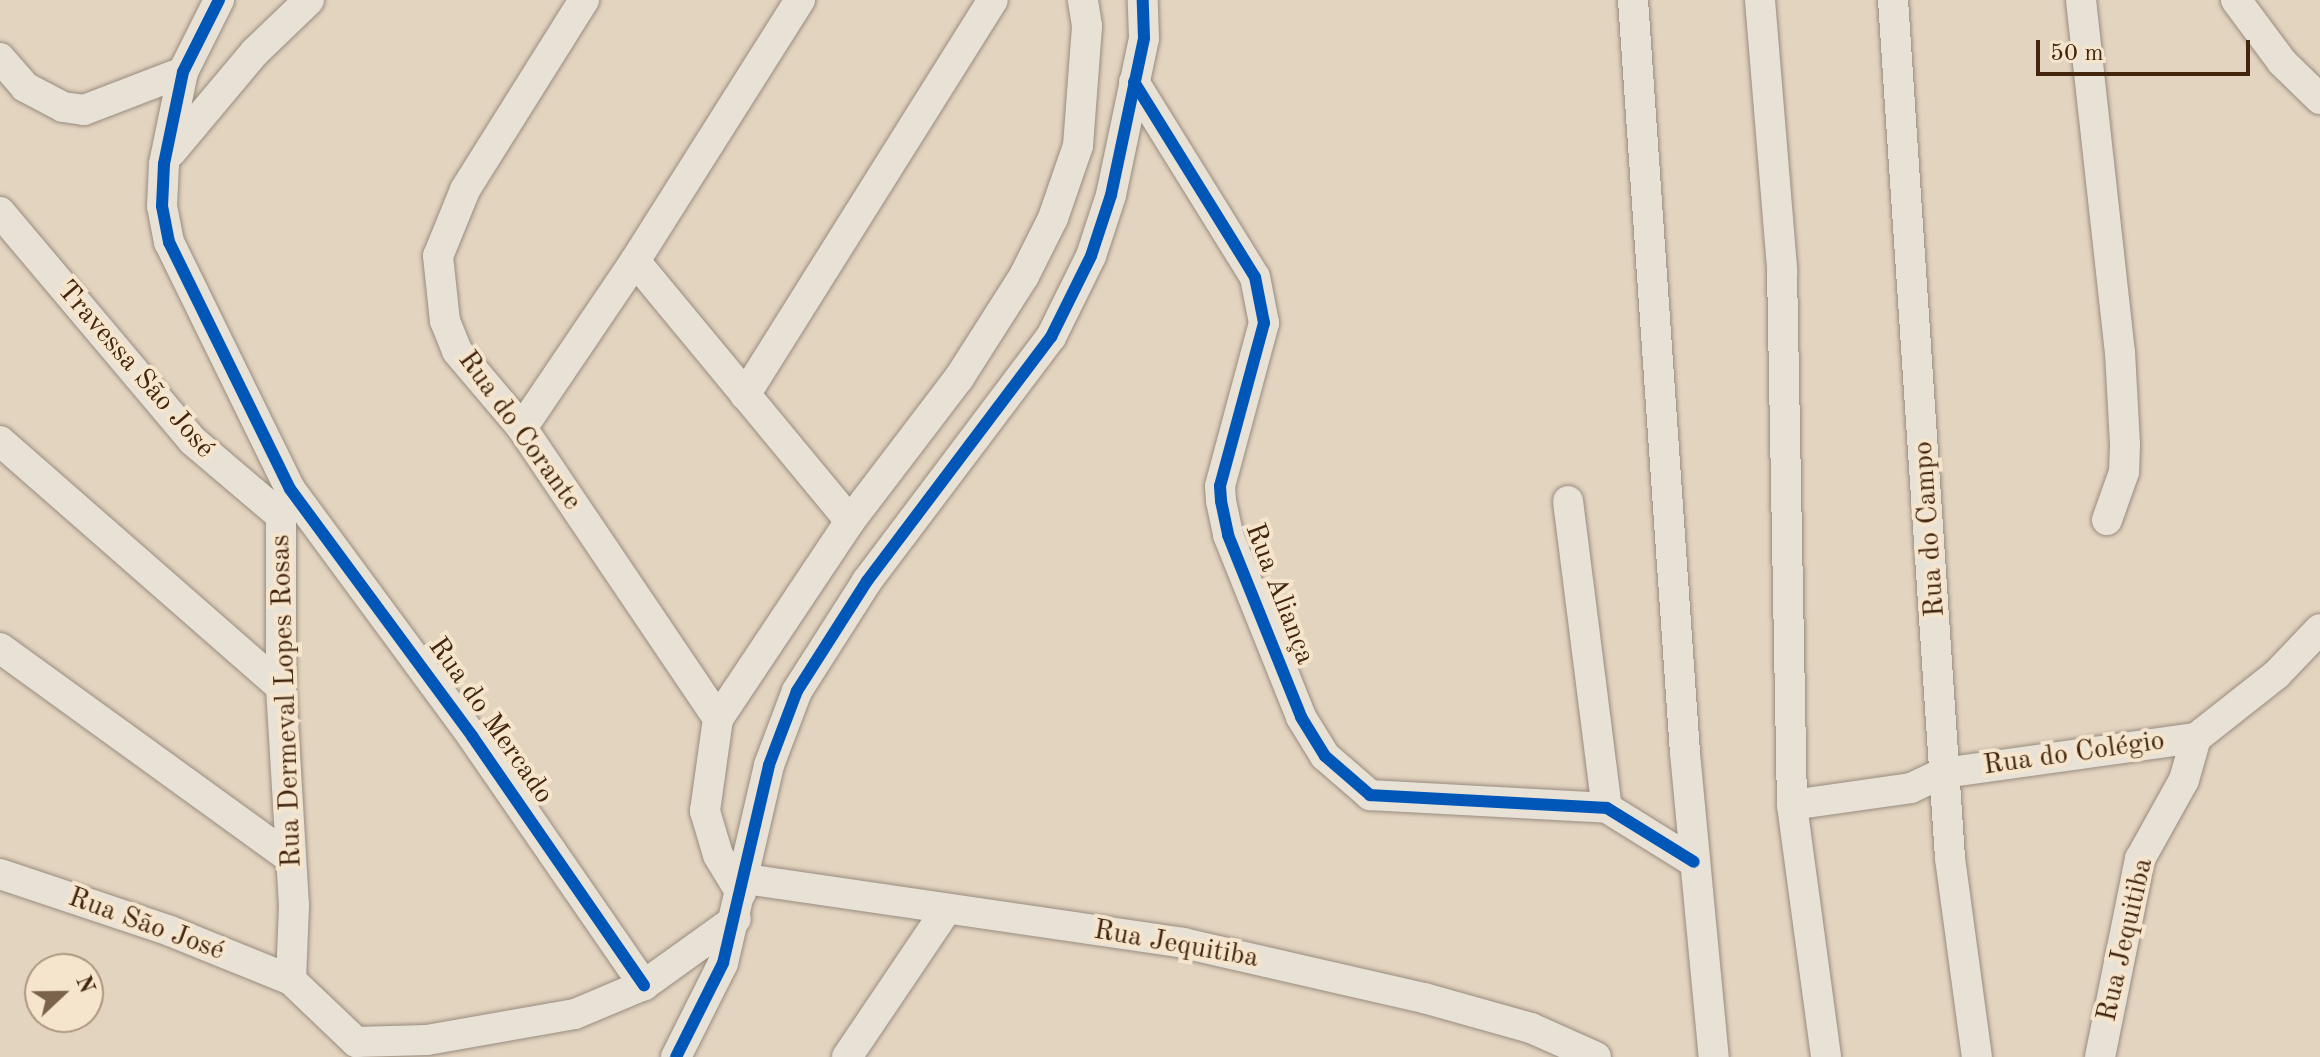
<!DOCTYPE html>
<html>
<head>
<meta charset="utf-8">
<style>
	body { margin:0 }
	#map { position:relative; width:2320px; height:1057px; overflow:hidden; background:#e3d4c0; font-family:"Old Standard TT",serif }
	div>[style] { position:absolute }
	.roads { filter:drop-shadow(0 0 2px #998c7e) drop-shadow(0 0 2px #998c7e) }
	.minor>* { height:30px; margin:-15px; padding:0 15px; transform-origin:15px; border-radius:15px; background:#e8e1d6 }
	.cycleway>* { height:12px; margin:-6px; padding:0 6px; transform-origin:6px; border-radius:6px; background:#0057b8 }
	span { translate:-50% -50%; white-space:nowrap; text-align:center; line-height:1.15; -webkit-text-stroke:8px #f6e5cd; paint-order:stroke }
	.street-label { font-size:28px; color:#43240c }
	.north { position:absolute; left:24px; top:953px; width:80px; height:80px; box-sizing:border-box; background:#f6e5cd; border:2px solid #ae9880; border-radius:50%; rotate:68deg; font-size:22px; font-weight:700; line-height:32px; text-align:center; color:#43240c }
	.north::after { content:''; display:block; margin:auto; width:28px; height:36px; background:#7b624b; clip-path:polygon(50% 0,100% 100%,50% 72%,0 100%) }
	.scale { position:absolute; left:2036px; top:40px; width:214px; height:36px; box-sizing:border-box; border:4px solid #43240c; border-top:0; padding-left:10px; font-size:24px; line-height:28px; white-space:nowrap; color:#43240c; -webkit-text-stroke:6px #f6e5cd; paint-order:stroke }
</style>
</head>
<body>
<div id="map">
	<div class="roads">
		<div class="minor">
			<i style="left:219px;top:0;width:80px;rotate:116.6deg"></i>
			<i style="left:183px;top:72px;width:94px;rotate:101.7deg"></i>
			<i style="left:164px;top:164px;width:42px;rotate:92.7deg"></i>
			<i style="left:162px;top:206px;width:37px;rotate:79deg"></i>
			<i style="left:169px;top:242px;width:275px;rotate:63.9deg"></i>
			<i style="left:290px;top:489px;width:307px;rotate:53.6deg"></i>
			<i style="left:472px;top:736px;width:303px;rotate:55.4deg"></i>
			<i style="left:584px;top:0;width:224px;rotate:122.1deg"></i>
			<i style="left:465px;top:190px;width:71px;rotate:112.2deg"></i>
			<i style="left:438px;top:256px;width:65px;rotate:83.9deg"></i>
			<i style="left:445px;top:321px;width:32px;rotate:68deg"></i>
			<i style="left:457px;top:351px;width:101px;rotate:49.8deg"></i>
			<i style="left:522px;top:428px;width:351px;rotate:56deg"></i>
			<i style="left:1633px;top:0;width:755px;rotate:86.05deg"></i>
			<i style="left:1685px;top:753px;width:305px;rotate:84.6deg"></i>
			<i style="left:1760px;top:0;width:271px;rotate:85.3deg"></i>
			<i style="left:1782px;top:270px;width:535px;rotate:88.93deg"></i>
			<i style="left:1792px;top:805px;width:254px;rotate:82.3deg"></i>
			<i style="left:1893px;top:0;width:860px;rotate:86.2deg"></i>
			<i style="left:1950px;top:858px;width:201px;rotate:82.3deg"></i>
			<i style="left:2081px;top:0;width:354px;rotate:83.7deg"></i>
			<i style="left:2120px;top:352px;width:93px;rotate:86.9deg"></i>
			<i style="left:2125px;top:445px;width:27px;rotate:92deg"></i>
			<i style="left:2124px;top:472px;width:51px;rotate:109.5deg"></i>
			<i style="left:2236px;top:0;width:77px;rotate:53.4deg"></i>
			<i style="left:2282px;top:62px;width:53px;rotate:44.2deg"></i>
			<i style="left:0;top:58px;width:38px;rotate:49deg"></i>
			<i style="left:25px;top:87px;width:43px;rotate:27.8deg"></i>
			<i style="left:63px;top:107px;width:21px;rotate:8deg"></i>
			<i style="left:84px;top:110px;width:106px;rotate:-21deg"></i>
			<i style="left:1134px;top:82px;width:229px;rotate:58.2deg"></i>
			<i style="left:1255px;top:277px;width:47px;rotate:78.9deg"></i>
			<i style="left:1264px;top:323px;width:169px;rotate:105.1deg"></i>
			<i style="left:1220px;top:486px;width:15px;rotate:86deg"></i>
			<i style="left:1221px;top:501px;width:35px;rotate:78deg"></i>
			<i style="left:1228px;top:535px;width:196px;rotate:68.1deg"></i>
			<i style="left:1301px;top:717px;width:46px;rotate:58.4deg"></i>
			<i style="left:1325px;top:756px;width:60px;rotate:40.9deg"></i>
			<i style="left:1370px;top:795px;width:237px;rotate:3.1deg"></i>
			<i style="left:1607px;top:808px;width:102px;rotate:31.8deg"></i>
			<i style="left:171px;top:152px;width:131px;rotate:-50deg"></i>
			<i style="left:255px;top:52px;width:75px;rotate:-43.9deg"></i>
			<i style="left:0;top:212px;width:299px;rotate:49.9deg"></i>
			<i style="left:193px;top:441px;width:116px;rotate:40.4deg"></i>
			<i style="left:635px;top:261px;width:337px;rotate:50.4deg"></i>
			<i style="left:745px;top:395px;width:466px;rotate:-57.9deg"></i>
			<i style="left:522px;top:428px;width:202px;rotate:-55.9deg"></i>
			<i style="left:635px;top:261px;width:309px;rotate:-57.7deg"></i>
			<i style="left:0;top:441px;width:373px;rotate:41.2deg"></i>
			<i style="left:290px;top:489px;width:28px;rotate:108deg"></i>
			<i style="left:281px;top:516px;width:171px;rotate:90deg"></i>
			<i style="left:281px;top:687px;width:219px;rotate:86.6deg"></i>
			<i style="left:294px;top:906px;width:74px;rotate:92.3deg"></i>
			<i style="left:1568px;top:501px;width:309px;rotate:82.8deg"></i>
			<i style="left:0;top:648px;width:359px;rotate:35.9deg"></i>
			<i style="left:1792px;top:805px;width:120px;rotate:-8.1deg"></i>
			<i style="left:1911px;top:788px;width:35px;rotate:-25deg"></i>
			<i style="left:1943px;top:773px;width:255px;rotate:-7.9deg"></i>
			<i style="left:2196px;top:738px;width:103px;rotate:-38.3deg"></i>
			<i style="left:2277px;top:674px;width:62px;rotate:-46.3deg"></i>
			<i style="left:0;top:874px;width:179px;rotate:18.5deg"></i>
			<i style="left:170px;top:931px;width:131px;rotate:22deg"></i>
			<i style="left:291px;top:980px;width:90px;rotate:43.6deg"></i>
			<i style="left:356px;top:1042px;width:71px;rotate:-1.6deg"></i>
			<i style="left:427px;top:1040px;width:150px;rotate:-10deg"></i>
			<i style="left:575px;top:1014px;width:75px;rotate:-22.8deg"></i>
			<i style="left:644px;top:985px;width:113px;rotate:-35.7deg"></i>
			<i style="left:746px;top:879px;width:442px;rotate:8.3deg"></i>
			<i style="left:1183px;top:943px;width:247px;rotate:12.9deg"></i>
			<i style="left:1424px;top:998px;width:111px;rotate:15.7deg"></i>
			<i style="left:1531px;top:1028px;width:71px;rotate:24deg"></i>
			<i style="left:741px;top:893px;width:44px;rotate:-121.2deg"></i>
			<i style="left:718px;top:855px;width:46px;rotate:-106.5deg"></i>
			<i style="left:705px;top:811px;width:93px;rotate:-82deg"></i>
			<i style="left:718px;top:719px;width:238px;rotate:-56.3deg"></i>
			<i style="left:850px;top:521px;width:180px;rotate:-52.7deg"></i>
			<i style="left:959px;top:378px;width:121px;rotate:-57.5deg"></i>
			<i style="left:1024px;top:276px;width:65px;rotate:-63.4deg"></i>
			<i style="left:1053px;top:218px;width:76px;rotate:-70.9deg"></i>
			<i style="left:1078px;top:146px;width:120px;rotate:-85.7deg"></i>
			<i style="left:1087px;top:26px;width:26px;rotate:-99deg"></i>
			<i style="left:676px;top:1057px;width:105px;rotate:-63.4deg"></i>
			<i style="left:723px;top:963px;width:203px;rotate:-76.9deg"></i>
			<i style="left:769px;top:765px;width:79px;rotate:-69.3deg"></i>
			<i style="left:797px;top:691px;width:130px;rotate:-57.5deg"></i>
			<i style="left:867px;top:581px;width:306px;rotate:-53deg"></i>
			<i style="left:1051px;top:337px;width:90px;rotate:-63.7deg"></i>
			<i style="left:1091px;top:256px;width:64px;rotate:-71.8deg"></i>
			<i style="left:1111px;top:195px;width:160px;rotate:-78.1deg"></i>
			<i style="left:1144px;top:38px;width:38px;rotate:-92deg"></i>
			<i style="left:847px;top:1057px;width:177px;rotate:-56deg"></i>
			<i style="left:2100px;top:1057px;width:202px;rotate:-78.6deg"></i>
			<i style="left:2140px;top:859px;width:90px;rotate:-60.9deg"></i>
			<i style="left:2184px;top:780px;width:44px;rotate:-74.1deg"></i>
		</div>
	</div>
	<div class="cycleway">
		<i style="left:219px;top:0;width:80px;rotate:116.6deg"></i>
		<i style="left:183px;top:72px;width:94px;rotate:101.7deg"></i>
		<i style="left:164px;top:164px;width:42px;rotate:92.7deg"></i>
		<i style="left:162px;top:206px;width:37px;rotate:79deg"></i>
		<i style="left:169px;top:242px;width:275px;rotate:63.9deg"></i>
		<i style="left:290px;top:489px;width:307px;rotate:53.6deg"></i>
		<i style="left:472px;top:736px;width:303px;rotate:55.4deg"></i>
		<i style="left:1134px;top:82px;width:229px;rotate:58.2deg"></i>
		<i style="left:1255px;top:277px;width:47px;rotate:78.9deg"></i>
		<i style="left:1264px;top:323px;width:169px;rotate:105.1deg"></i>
		<i style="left:1220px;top:486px;width:15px;rotate:86deg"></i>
		<i style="left:1221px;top:501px;width:35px;rotate:78deg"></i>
		<i style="left:1228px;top:535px;width:196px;rotate:68.1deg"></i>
		<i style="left:1301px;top:717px;width:46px;rotate:58.4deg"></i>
		<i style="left:1325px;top:756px;width:60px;rotate:40.9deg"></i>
		<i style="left:1370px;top:795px;width:237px;rotate:3.1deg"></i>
		<i style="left:1607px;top:808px;width:102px;rotate:31.8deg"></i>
		<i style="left:676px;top:1057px;width:105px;rotate:-63.4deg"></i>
		<i style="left:723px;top:963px;width:203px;rotate:-76.9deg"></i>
		<i style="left:769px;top:765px;width:79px;rotate:-69.3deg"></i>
		<i style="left:797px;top:691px;width:130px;rotate:-57.5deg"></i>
		<i style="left:867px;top:581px;width:306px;rotate:-53deg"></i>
		<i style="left:1051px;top:337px;width:90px;rotate:-63.7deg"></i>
		<i style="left:1091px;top:256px;width:64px;rotate:-71.8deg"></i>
		<i style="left:1111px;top:195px;width:160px;rotate:-78.1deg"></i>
		<i style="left:1144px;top:38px;width:38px;rotate:-92deg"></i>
	</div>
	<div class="street-label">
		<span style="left:135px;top:370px;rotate:49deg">Travessa São José</span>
		<span style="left:519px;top:431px;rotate:54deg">Rua do Corante</span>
		<span style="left:1930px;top:529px;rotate:-94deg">Rua do Campo</span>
		<span style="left:1279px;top:594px;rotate:69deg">Rua Aliança</span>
		<span style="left:287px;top:701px;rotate:-92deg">Rua Dermeval Lopes Rosas</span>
		<span style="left:490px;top:721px;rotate:55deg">Rua do Mercado</span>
		<span style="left:2074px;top:754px;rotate:-8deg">Rua do Colégio</span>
		<span style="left:146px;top:925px;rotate:20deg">Rua São José</span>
		<span style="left:2126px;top:940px;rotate:-77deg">Rua Jequitiba</span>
		<span style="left:1176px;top:945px;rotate:10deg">Rua Jequitiba</span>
	</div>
	<div class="north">N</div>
	<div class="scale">50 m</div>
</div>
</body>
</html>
